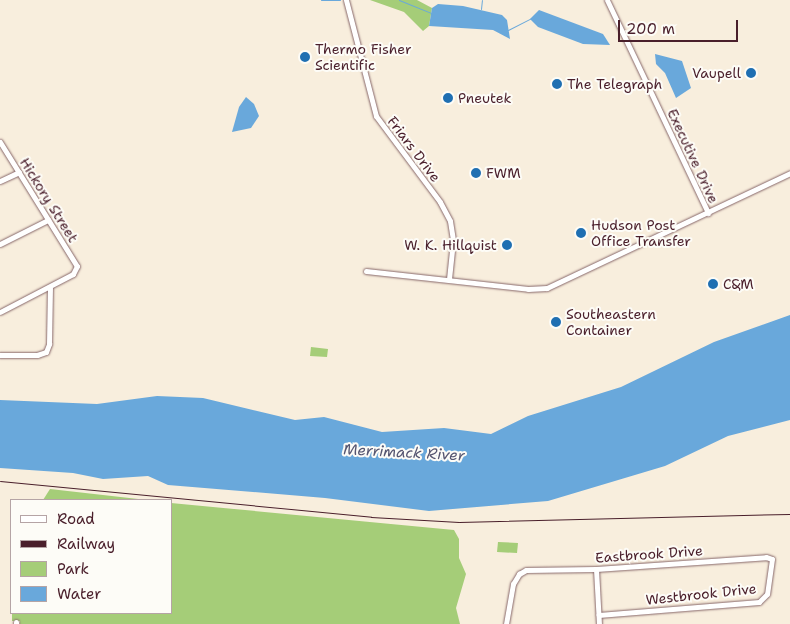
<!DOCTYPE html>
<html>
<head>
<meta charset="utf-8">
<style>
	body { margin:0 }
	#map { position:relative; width:790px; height:624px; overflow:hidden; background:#f8eedd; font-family:"Shantell Sans",sans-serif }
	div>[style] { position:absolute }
	.green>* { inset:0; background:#a5cd78 }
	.water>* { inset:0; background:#69a8db }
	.stream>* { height:1px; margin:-0.5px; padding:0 0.5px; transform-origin:0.5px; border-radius:0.5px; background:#69a8db }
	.roads { filter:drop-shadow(0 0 1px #876769) drop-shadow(0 0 1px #876769) }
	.street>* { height:5px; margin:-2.5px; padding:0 2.5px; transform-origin:2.5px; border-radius:2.5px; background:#fff }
	.rail>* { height:1px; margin:-0.5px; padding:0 0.5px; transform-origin:0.5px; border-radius:0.5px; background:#4a1f2b }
	.dots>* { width:14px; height:14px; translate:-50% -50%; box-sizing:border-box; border:2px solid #fdfcf7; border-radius:50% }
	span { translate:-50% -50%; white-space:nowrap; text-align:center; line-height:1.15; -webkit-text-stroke:4px #fdfcf7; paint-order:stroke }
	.poi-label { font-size:14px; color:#4a1f2b }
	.left { translate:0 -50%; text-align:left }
	.right { translate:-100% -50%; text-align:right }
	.street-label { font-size:14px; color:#4a1f2b }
	.water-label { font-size:15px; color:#565671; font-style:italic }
	.legend { position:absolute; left:10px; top:499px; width:162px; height:115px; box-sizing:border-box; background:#fdfcf7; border:1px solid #b5a4a5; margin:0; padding:6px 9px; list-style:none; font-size:15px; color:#4a1f2b }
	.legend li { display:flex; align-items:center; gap:10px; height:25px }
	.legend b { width:25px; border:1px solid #b5a4a5 }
	.scale { position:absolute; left:618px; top:20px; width:120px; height:22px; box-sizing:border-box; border:2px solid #4a1f2b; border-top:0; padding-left:6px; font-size:15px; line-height:18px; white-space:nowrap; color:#4a1f2b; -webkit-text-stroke:4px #fdfcf7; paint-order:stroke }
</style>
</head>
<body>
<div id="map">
	<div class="green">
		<i style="clip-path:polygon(370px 0,417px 0,432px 8px,429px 26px,423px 31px,404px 12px)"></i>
		<i style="clip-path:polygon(311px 347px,328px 349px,327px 357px,310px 356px)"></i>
		<i style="clip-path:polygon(50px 489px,147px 500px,43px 500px)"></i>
		<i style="clip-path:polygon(171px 503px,454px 530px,459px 539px,459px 558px,466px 574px,456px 608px,460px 624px,20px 624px,20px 621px,12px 621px,12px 613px,171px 613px)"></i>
		<i style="clip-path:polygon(498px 542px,518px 543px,517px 553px,497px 552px)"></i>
	</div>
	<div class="water">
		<i style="clip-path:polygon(438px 4px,463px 6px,502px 15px,507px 20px,510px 39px,493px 30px,429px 26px,432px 8px)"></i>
		<i style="clip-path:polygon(539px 10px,603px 34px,610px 45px,583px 44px,538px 27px,530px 19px)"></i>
		<i style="clip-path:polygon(655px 54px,682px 61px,691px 88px,676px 98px,665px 73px,656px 64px)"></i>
		<i style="clip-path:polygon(246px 97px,254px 104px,259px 116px,251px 128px,232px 132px,239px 107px)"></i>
		<i style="clip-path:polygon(790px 315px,790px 420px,728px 436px,665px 466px,548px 501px,429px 511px,325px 498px,168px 485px,148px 476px,103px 479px,73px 473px,0 468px,0 400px,97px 404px,157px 396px,203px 398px,295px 420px,324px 417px,382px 432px,444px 428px,491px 434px,528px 416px,621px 387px,714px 342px)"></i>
	</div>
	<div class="stream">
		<i style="left:321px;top:0;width:19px"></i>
		<i style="left:399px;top:0;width:35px;rotate:22deg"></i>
		<i style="left:481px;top:9px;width:9px;rotate:-84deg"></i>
		<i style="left:508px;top:30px;width:25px;rotate:-27deg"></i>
	</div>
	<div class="roads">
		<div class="street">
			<i style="left:346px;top:0;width:120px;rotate:75.5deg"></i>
			<i style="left:376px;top:116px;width:107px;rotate:53.3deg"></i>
			<i style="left:440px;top:202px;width:21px;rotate:62deg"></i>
			<i style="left:450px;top:221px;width:20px;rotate:81deg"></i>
			<i style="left:453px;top:241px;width:38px;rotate:96deg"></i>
			<i style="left:607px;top:0;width:236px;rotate:64.6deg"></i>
			<i style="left:0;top:142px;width:146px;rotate:58.2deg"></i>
			<i style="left:77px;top:266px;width:9px;rotate:117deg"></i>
			<i style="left:73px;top:274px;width:82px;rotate:152.5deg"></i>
			<i style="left:0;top:181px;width:21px;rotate:-25deg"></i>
			<i style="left:0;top:244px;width:54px;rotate:-26.6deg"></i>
			<i style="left:366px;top:271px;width:163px;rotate:6.3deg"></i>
			<i style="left:528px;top:289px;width:19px;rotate:-3deg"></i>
			<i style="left:547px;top:288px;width:269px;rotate:-25.3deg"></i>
			<i style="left:0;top:355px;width:37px"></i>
			<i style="left:37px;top:355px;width:9px;rotate:-18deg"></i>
			<i style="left:46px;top:352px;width:9px;rotate:-69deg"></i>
			<i style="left:49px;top:344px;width:57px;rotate:-89deg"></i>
			<i style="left:596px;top:569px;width:55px;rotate:86.9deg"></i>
			<i style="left:16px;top:622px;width:2px;rotate:90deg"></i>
			<i style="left:506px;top:624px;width:41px;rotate:-80.1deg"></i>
			<i style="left:513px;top:584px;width:12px;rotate:-59deg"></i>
			<i style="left:519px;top:574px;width:8px;rotate:-30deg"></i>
			<i style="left:526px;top:570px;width:70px;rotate:-0.8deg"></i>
			<i style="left:596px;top:569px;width:170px;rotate:-4deg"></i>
			<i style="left:766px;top:557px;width:6px;rotate:18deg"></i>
			<i style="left:772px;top:559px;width:35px;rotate:98deg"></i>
			<i style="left:767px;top:594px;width:11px;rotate:135deg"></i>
			<i style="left:759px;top:602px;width:161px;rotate:175.4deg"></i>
		</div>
	</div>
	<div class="rail">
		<i style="left:0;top:481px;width:373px;rotate:5.5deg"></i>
		<i style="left:371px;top:517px;width:88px;rotate:3.3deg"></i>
		<i style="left:459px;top:522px;width:331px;rotate:-1.4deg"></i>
	</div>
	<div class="dots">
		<i style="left:305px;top:57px;background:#1f6fb2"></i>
		<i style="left:751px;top:73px;background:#1f6fb2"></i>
		<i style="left:557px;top:84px;background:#1f6fb2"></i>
		<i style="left:448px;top:98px;background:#1f6fb2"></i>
		<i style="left:476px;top:173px;background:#1f6fb2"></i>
		<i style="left:581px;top:233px;background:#1f6fb2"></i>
		<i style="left:507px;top:245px;background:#1f6fb2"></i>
		<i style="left:713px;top:284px;background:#1f6fb2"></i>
		<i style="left:556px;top:322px;background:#1f6fb2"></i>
	</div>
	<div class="poi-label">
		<span class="left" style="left:315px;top:57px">Thermo Fisher<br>Scientific</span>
		<span class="right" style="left:741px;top:73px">Vaupell</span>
		<span class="left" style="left:567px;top:84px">The Telegraph</span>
		<span class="left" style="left:458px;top:98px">Pneutek</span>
		<span class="left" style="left:486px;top:173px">FWM</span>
		<span class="left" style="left:591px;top:233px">Hudson Post<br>Office Transfer</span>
		<span class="right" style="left:497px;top:245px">W. K. Hillquist</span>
		<span class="left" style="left:723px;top:284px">C&amp;M</span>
		<span class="left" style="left:566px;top:322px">Southeastern<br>Container</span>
	</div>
	<div class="street-label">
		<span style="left:414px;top:149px;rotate:53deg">Friars Drive</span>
		<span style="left:693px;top:156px;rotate:65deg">Executive Drive</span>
		<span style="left:49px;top:200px;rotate:58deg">Hickory Street</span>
		<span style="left:649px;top:554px;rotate:-4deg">Eastbrook Drive</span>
		<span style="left:701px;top:594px;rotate:-6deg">Westbrook Drive</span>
	</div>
	<div class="water-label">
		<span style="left:404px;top:453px;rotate:3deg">Merrimack River</span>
	</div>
	<ul class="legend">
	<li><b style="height:6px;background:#fff"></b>Road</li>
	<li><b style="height:6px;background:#4a1f2b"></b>Railway</li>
	<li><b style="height:14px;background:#a5cd78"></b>Park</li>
	<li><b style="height:14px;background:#69a8db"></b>Water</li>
	</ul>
	<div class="scale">200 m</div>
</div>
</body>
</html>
